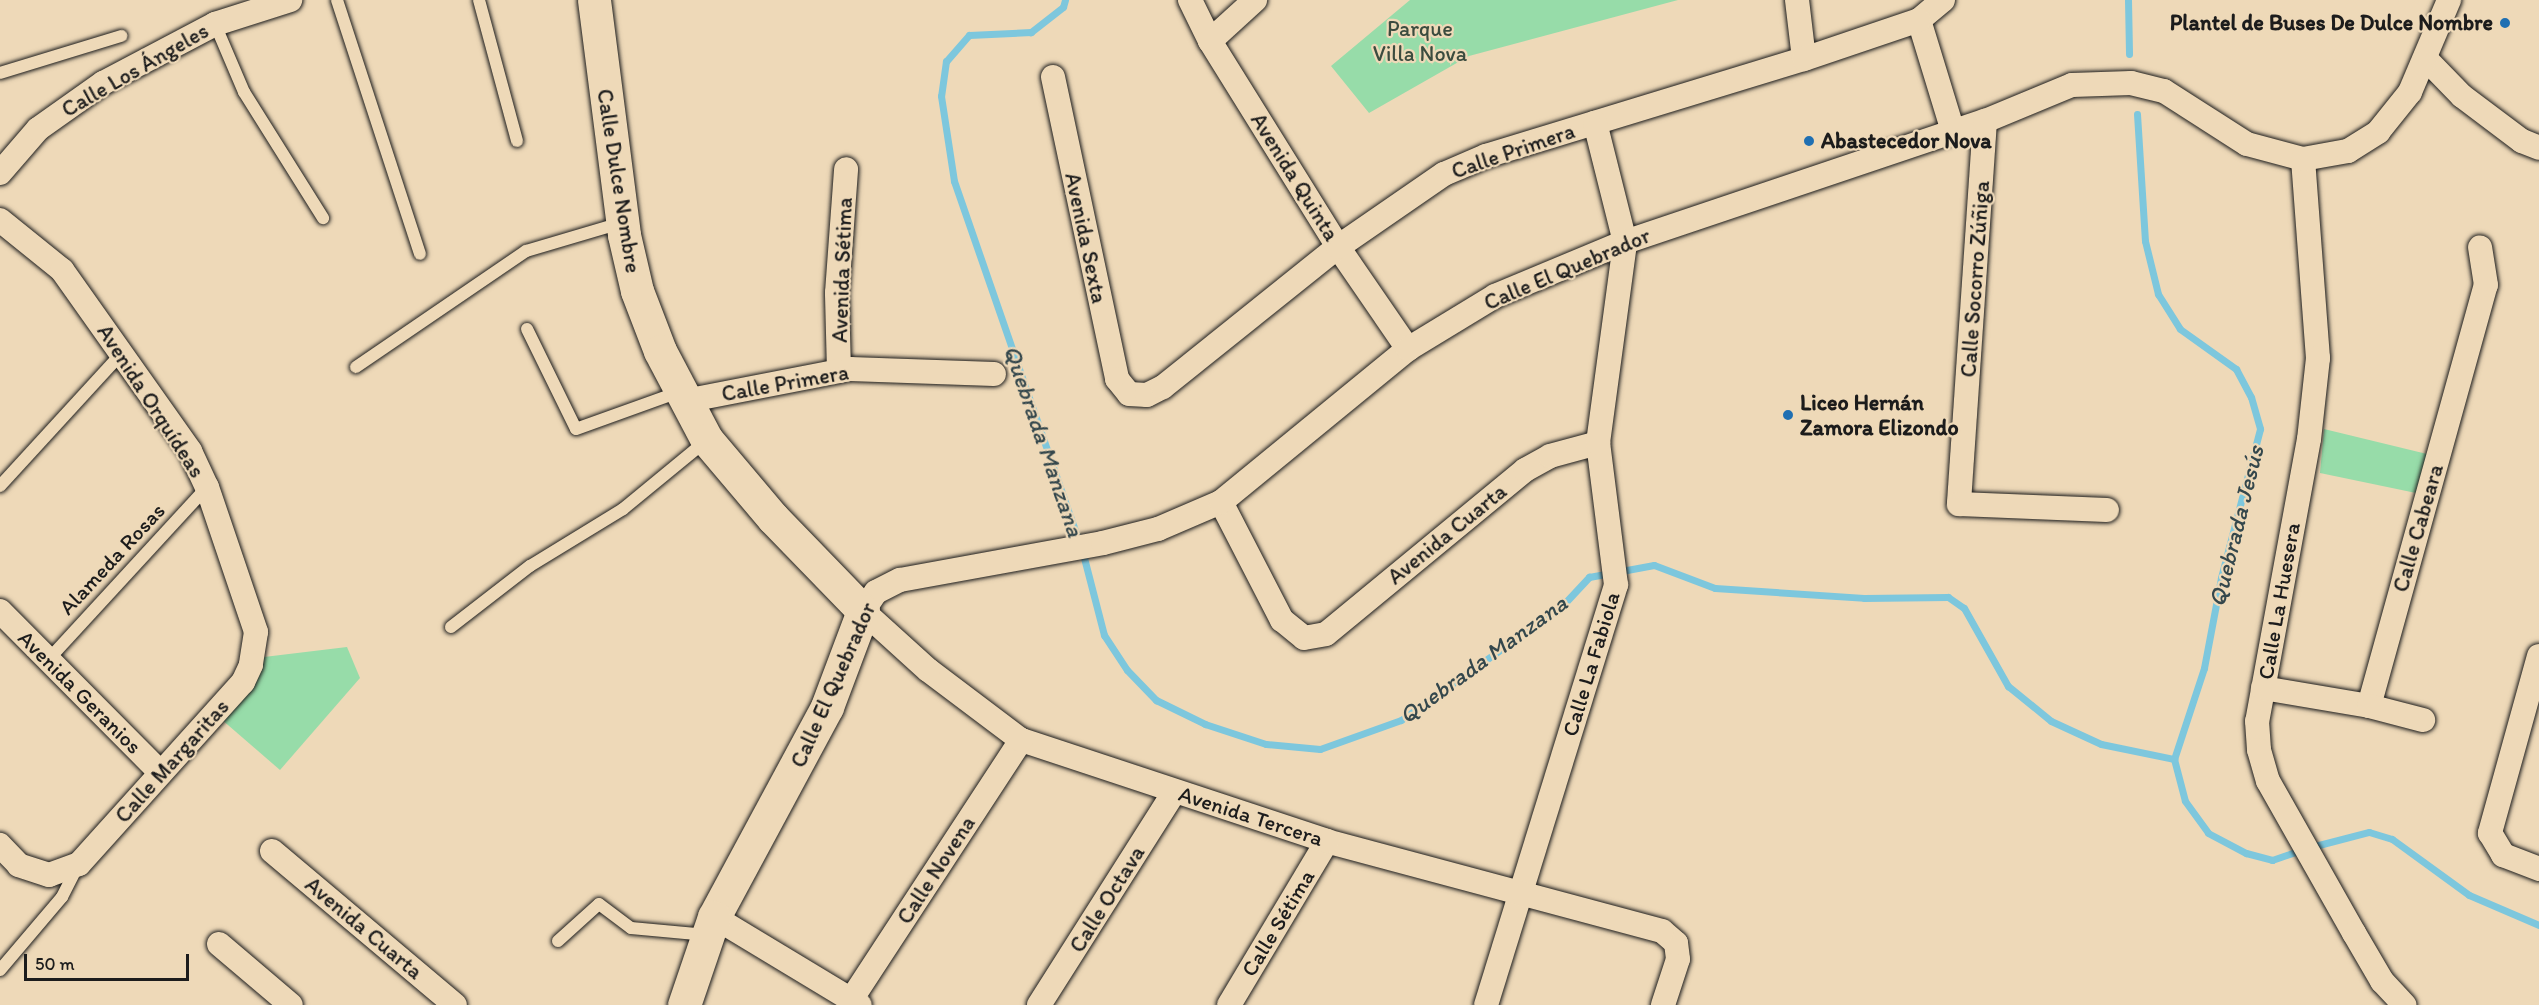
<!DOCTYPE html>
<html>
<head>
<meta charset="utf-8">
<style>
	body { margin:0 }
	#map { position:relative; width:2539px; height:1005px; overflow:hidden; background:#eed9b8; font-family:Itim,sans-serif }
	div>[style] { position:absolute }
	.green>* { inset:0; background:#97dca9 }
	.stream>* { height:7px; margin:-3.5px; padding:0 3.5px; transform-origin:3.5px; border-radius:3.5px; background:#7dc7dd }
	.roads { filter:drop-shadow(0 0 2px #1c1c1c) drop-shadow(0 0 2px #1c1c1c) }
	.lane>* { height:12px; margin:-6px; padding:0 6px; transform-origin:6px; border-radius:6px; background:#eed9b8 }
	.street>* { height:24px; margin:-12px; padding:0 12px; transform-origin:12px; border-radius:12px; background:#eed9b8 }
	.secondary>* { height:33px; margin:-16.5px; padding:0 16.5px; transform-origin:16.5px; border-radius:16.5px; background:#eed9b8 }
	.dots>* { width:16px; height:16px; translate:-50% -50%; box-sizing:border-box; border:3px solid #eed9b8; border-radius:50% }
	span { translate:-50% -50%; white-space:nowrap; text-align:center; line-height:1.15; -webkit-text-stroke:4.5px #eed9b8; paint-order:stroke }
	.poi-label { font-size:22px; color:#1c1c1c; font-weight:700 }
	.right { translate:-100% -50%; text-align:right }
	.left { translate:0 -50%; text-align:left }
	.park-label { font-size:22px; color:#3b4c3f }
	.street-label { font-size:22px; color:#1c1c1c }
	.water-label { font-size:24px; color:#34474c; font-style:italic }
	.scale { position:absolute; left:24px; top:954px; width:165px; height:27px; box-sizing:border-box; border:3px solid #1c1c1c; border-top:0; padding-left:8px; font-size:18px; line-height:21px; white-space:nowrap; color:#1c1c1c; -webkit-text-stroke:4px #eed9b8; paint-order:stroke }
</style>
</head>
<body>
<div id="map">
	<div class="green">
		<i style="clip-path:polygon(1410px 0,1678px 0,1469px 56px,1369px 113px,1331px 66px)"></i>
		<i style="clip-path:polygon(2324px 429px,2427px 454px,2416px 493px,2320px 473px)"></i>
		<i style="clip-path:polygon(347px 647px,360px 678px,280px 770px,221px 719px,264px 657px)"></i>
	</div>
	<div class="stream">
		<i style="left:1065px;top:0;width:7px;rotate:106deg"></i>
		<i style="left:1063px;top:7px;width:41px;rotate:142deg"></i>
		<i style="left:1031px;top:32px;width:62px;rotate:177.2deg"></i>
		<i style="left:969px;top:35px;width:35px;rotate:131deg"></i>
		<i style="left:946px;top:61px;width:35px;rotate:98deg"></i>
		<i style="left:941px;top:96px;width:86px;rotate:81.3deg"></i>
		<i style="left:954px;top:181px;width:391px;rotate:70.9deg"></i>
		<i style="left:1082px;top:550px;width:88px;rotate:75.5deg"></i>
		<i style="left:1104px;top:635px;width:42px;rotate:56.7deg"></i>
		<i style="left:1127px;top:670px;width:42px;rotate:46deg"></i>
		<i style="left:1156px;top:700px;width:55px;rotate:26.1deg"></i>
		<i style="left:1205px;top:724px;width:64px;rotate:18.2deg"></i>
		<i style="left:1266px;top:744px;width:54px;rotate:5.3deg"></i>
		<i style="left:1320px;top:749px;width:86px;rotate:-19.7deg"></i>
		<i style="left:1401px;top:720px;width:197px;rotate:-35.3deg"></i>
		<i style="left:1562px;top:606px;width:40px;rotate:-47deg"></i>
		<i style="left:1589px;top:577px;width:66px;rotate:-10.5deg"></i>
		<i style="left:1654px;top:565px;width:65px;rotate:20.7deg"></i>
		<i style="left:1715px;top:588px;width:149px;rotate:3.8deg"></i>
		<i style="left:1864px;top:598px;width:84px;rotate:-0.7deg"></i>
		<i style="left:1948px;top:597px;width:19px;rotate:35deg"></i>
		<i style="left:1964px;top:608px;width:90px;rotate:60.6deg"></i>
		<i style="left:2008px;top:686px;width:55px;rotate:39.1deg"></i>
		<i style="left:2051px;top:721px;width:55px;rotate:24.7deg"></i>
		<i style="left:2101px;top:744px;width:75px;rotate:11.6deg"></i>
		<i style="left:2128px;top:0;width:54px;rotate:88.9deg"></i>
		<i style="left:2137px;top:114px;width:127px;rotate:86.4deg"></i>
		<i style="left:2145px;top:241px;width:55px;rotate:76.2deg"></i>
		<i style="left:2158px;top:294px;width:41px;rotate:57.8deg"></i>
		<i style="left:2180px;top:329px;width:69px;rotate:35.5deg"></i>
		<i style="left:2236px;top:369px;width:32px;rotate:62deg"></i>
		<i style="left:2251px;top:397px;width:33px;rotate:74deg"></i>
		<i style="left:2260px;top:429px;width:154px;rotate:104.7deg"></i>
		<i style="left:2221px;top:578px;width:92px;rotate:100.7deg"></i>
		<i style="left:2204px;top:668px;width:96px;rotate:108.2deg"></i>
		<i style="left:2174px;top:759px;width:43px;rotate:75.3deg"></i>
		<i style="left:2185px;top:801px;width:39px;rotate:54deg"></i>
		<i style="left:2208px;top:833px;width:43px;rotate:27.8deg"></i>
		<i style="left:2246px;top:853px;width:27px;rotate:15deg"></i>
		<i style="left:2272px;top:860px;width:31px;rotate:-19deg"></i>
		<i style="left:2311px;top:847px;width:60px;rotate:-14.5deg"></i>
		<i style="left:2369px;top:832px;width:24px;rotate:17deg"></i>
		<i style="left:2392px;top:839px;width:95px;rotate:36deg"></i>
		<i style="left:2469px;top:895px;width:76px;rotate:23.2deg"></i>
	</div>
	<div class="roads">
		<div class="lane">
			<i style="left:337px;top:0;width:267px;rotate:71.9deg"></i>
			<i style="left:479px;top:0;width:146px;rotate:74.9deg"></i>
			<i style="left:215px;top:24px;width:74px;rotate:66.9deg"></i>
			<i style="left:244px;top:92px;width:149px;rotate:57.9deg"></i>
			<i style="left:0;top:73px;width:127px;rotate:-17deg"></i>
			<i style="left:527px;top:329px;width:111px;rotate:63.9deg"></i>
			<i style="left:576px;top:429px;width:109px;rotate:-19.8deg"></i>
			<i style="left:356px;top:367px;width:206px;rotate:-34.3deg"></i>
			<i style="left:526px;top:251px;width:99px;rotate:-16.4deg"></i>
			<i style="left:0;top:486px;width:180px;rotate:-47.5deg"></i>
			<i style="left:451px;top:627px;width:100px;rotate:-37.7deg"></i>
			<i style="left:530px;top:566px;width:109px;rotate:-31.5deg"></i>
			<i style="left:623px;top:509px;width:109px;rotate:-39.4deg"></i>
			<i style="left:48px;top:660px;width:235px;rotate:-47.4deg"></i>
			<i style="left:558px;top:941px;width:55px;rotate:-42.1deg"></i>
			<i style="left:599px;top:904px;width:40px;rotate:37deg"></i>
			<i style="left:631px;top:928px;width:76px;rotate:5.3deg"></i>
			<i style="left:0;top:970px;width:96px;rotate:-49.7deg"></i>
			<i style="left:62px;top:897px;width:35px;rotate:-63deg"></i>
		</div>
		<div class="street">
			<i style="left:1190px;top:0;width:46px;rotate:64deg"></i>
			<i style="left:1210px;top:41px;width:243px;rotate:58.1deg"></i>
			<i style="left:1338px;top:247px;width:124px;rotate:55.5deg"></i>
			<i style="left:1797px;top:0;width:59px;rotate:83.2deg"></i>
			<i style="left:1943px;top:0;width:31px;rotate:140deg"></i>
			<i style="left:1919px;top:20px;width:116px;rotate:73deg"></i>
			<i style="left:1210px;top:41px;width:61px;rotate:-42.3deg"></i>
			<i style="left:2425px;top:58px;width:53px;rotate:45.8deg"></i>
			<i style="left:2462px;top:96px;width:75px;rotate:36.9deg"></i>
			<i style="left:2522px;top:141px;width:18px;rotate:22deg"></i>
			<i style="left:1053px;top:77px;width:309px;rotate:78deg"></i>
			<i style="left:1117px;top:379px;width:19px;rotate:51deg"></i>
			<i style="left:1129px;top:394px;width:18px;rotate:3deg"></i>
			<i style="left:1147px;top:395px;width:18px;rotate:-27deg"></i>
			<i style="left:1163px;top:387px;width:224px;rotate:-38.7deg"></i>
			<i style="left:1338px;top:247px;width:129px;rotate:-34.6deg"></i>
			<i style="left:1444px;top:174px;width:46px;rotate:-23.2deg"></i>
			<i style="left:1486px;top:156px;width:332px;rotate:-17deg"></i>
			<i style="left:1804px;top:59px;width:121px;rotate:-18.7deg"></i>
			<i style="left:1985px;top:121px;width:384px;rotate:93.9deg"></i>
			<i style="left:1959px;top:504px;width:148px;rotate:2.3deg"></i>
			<i style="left:2303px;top:159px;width:200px;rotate:85.7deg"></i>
			<i style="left:2318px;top:358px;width:81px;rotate:96.3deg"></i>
			<i style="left:2309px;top:439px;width:287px;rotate:100.4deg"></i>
			<i style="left:2257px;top:721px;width:29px;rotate:86deg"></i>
			<i style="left:2259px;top:750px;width:32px;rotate:74deg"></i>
			<i style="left:2268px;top:781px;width:175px;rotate:60.5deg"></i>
			<i style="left:2354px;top:933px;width:56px;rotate:59.7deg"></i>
			<i style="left:2382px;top:981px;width:33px;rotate:47deg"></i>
			<i style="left:0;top:173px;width:58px;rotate:-49.2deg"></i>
			<i style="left:38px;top:129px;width:80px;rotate:-35.3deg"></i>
			<i style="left:103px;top:83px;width:127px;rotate:-27.8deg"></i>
			<i style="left:215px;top:24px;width:79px;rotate:-17.7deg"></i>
			<i style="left:0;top:220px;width:80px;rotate:38.9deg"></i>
			<i style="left:62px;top:270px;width:222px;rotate:54.7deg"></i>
			<i style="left:190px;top:451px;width:40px;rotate:65deg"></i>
			<i style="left:207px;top:487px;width:153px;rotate:71.3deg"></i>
			<i style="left:256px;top:632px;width:33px;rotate:99deg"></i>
			<i style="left:251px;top:665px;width:19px;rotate:115deg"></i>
			<i style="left:243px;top:682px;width:245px;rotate:132deg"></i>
			<i style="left:79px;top:864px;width:32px;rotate:160deg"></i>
			<i style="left:49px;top:875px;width:32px;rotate:-162deg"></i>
			<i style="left:19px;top:865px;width:28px;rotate:-134deg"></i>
			<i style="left:839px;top:371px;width:78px;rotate:-91.5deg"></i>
			<i style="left:837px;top:293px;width:124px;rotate:-85.8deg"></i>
			<i style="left:685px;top:401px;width:168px;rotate:-11deg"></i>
			<i style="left:850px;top:369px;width:144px;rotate:2deg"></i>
			<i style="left:1221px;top:502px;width:133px;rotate:62.7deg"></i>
			<i style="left:1282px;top:620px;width:28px;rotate:39deg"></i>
			<i style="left:1304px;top:638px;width:22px;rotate:-10deg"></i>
			<i style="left:1326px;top:634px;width:258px;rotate:-39.5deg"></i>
			<i style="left:1525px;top:470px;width:29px;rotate:-29deg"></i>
			<i style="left:1550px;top:456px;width:50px;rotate:-15.2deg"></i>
			<i style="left:0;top:611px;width:228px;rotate:45.2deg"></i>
			<i style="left:2539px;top:656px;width:184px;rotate:105.5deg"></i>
			<i style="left:2490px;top:833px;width:26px;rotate:59deg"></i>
			<i style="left:2503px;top:855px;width:39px;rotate:21deg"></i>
			<i style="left:2263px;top:688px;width:108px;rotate:9.6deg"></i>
			<i style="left:2369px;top:706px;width:437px;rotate:-74.5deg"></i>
			<i style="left:2486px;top:285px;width:38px;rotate:-99deg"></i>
			<i style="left:2369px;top:706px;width:56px;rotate:14.5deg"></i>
			<i style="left:272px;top:851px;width:239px;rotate:40.1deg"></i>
			<i style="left:714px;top:917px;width:170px;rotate:31.1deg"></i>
			<i style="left:219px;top:944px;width:94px;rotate:40.3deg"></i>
			<i style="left:851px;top:1000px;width:311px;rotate:-56.8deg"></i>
			<i style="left:1039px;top:1005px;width:252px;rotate:-57.6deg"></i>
			<i style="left:1229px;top:1005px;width:191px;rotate:-59.1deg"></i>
			<i style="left:1486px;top:1005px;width:440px;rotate:-72.8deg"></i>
			<i style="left:1616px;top:585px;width:143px;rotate:-97.2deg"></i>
			<i style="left:1598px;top:443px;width:203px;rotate:-82.3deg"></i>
			<i style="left:1625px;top:242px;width:123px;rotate:-104.1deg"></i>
			<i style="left:1663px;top:1005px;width:48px;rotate:-71.9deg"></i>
			<i style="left:1678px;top:959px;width:16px;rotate:-97deg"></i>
			<i style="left:1676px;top:943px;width:18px;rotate:-139deg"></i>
			<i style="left:1662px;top:931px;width:347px;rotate:-165deg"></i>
			<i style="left:1327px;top:841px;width:322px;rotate:-161.7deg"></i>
			<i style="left:1021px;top:740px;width:116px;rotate:-143deg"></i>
			<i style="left:928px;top:670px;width:88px;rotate:-137.8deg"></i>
			<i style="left:863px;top:611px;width:23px;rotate:-56deg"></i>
			<i style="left:876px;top:592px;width:27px;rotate:-27deg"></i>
			<i style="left:900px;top:580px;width:206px;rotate:-10.3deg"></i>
			<i style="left:1103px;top:543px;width:57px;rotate:-14.3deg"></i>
			<i style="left:1158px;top:529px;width:69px;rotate:-23.2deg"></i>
			<i style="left:1221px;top:502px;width:242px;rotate:-39.3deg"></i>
			<i style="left:1408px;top:349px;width:102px;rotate:-31.3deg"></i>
			<i style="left:1495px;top:296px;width:141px;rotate:-22.6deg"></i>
			<i style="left:1625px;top:242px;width:380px;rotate:-18.6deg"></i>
			<i style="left:1985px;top:121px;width:94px;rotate:-22.5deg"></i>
			<i style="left:2072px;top:85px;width:59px;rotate:-1.9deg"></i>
			<i style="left:2131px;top:83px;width:34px;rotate:14deg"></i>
			<i style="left:2164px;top:91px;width:98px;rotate:32.6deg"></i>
			<i style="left:2247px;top:144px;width:58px;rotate:15deg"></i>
			<i style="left:2303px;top:159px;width:46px;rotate:-10.1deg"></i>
			<i style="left:2348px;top:151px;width:36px;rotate:-32deg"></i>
			<i style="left:2378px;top:132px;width:51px;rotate:-51.3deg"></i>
			<i style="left:2410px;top:92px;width:100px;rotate:-67deg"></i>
		</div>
		<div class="secondary">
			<i style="left:594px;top:0;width:237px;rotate:82.7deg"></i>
			<i style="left:624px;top:235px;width:57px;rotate:76.9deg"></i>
			<i style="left:637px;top:291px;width:64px;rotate:69deg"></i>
			<i style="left:660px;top:351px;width:101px;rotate:62.2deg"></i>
			<i style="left:707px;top:440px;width:102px;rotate:49.8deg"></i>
			<i style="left:773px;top:518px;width:129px;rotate:45.9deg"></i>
			<i style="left:863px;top:611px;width:103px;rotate:110.6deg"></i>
			<i style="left:827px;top:707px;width:238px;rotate:118.3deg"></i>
			<i style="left:714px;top:917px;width:93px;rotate:108.8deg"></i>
		</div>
	</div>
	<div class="dots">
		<i style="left:2505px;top:23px;background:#1f6fb2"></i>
		<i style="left:1809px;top:141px;background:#1f6fb2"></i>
		<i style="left:1788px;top:415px;background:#1f6fb2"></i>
	</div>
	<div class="poi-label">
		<span class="right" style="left:2493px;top:23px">Plantel de Buses De Dulce Nombre</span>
		<span class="left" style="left:1821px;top:141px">Abastecedor Nova</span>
		<span class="left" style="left:1800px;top:415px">Liceo Hernán<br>Zamora Elizondo</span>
	</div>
	<div class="park-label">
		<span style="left:1420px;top:41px">Parque<br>Villa Nova</span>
	</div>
	<div class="street-label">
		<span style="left:135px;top:70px;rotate:-30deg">Calle Los Ángeles</span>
		<span style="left:1513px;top:151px;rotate:-19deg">Calle Primera</span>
		<span style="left:1295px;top:177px;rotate:58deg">Avenida Quinta</span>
		<span style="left:619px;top:181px;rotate:81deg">Calle Dulce Nombre</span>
		<span style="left:1086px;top:238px;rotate:78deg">Avenida Sexta</span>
		<span style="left:1567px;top:269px;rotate:-23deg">Calle El Quebrador</span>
		<span style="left:842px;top:270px;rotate:-88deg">Avenida Sétima</span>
		<span style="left:1975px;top:279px;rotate:-86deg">Calle Socorro Zúñiga</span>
		<span style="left:785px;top:383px;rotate:-10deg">Calle Primera</span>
		<span style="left:151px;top:401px;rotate:57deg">Avenida Orquídeas</span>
		<span style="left:2418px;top:528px;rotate:-74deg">Calle Cabeara</span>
		<span style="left:1447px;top:534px;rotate:-39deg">Avenida Cuarta</span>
		<span style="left:112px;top:559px;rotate:-47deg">Alameda Rosas</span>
		<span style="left:2279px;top:601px;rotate:-80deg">Calle La Huesera</span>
		<span style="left:1591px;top:664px;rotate:-73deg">Calle La Fabiola</span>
		<span style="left:833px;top:685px;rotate:-66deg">Calle El Quebrador</span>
		<span style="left:80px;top:692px;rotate:45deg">Avenida Geranios</span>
		<span style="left:172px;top:761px;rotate:-48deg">Calle Margaritas</span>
		<span style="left:1251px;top:816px;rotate:18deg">Avenida Tercera</span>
		<span style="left:936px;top:870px;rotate:-57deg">Calle Novena</span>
		<span style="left:1107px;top:899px;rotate:-58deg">Calle Octava</span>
		<span style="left:1278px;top:923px;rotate:-59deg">Calle Sétima</span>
		<span style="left:364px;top:928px;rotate:40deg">Avenida Cuarta</span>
	</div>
	<div class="water-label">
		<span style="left:1044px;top:441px;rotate:71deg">Quebrada Manzana</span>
		<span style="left:2236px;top:526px;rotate:-76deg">Quebrada Jesús</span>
		<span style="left:1483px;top:659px;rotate:-36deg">Quebrada Manzana</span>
	</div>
	<div class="scale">50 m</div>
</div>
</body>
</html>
